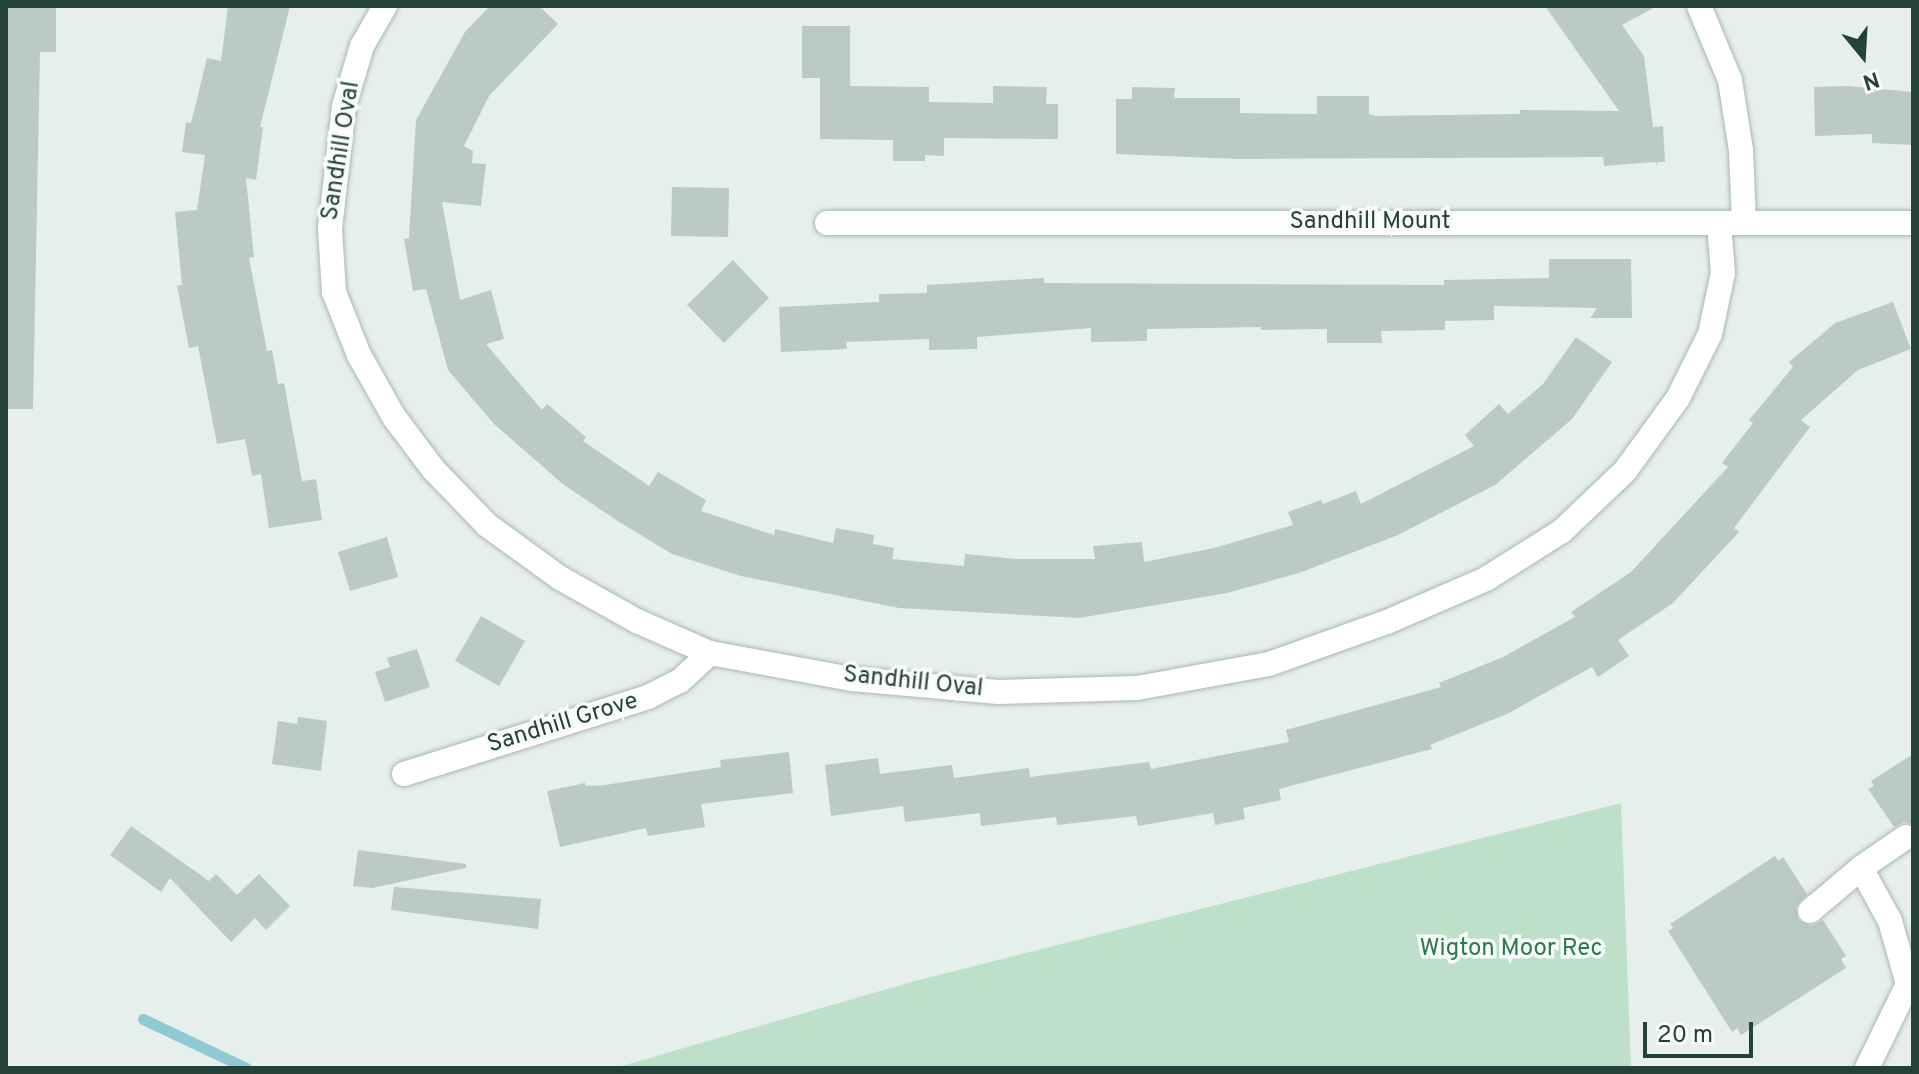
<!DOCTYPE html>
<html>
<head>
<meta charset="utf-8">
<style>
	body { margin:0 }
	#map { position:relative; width:1919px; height:1074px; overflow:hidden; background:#e6efeb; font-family:Overpass,sans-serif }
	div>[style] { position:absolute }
	.green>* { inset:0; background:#bfe0c8 }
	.stream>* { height:11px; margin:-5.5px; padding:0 5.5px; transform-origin:5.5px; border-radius:5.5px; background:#8ec9d4 }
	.building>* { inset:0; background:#bbcac4 }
	.roads { filter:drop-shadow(0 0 2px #a8b8b2) drop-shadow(0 0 2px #a8b8b2) }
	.minor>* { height:24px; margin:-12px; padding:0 12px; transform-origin:12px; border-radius:12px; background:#fff }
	span { translate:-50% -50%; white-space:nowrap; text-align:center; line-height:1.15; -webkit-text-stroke:7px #f7fbf9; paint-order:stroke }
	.street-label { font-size:24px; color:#24423a }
	.park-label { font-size:24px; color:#2d7a4b }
	.frame { position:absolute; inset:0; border:8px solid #24423a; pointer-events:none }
	.north { position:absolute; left:1823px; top:16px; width:80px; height:80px; -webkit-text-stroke:6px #f7fbf9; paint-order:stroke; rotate:162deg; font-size:22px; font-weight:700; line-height:32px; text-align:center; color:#24423a }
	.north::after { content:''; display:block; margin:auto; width:28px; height:36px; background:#24423a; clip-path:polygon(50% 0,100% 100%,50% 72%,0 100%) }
	.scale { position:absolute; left:1643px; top:1022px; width:110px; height:36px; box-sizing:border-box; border:4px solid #24423a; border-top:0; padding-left:10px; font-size:24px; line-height:28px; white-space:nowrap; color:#24423a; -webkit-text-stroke:6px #f7fbf9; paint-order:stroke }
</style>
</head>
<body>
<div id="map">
	<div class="green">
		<i style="clip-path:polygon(1621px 803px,1631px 1068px,615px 1068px,911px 982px)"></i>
	</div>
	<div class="stream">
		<i style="left:143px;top:1019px;width:114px;rotate:25.4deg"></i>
	</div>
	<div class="building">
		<i style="clip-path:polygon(6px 6px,56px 6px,56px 52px,40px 52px,33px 409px,6px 409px)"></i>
		<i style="clip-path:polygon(228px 6px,290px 6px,260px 127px,263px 127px,256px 180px,246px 178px,254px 257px,249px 258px,267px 351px,272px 350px,278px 384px,284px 383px,302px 481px,316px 479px,322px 520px,269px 528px,261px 474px,252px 476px,245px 439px,217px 444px,198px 346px,189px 348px,177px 286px,182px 285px,175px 212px,197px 210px,205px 155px,182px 152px,186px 122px,191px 123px,207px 58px,221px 61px)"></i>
		<i style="clip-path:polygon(490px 6px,539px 6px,558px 24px,489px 96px,464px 146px,473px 151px,472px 163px,486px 164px,481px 206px,442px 202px,460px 300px,491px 290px,504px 339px,486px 344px,542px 410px,547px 404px,586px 437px,583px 441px,649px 486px,658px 472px,706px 500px,701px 511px,774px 535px,775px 529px,833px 543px,836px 528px,874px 535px,873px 544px,894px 548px,892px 559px,964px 566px,965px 554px,1016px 559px,1095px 559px,1093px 546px,1142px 542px,1144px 562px,1214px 548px,1293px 525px,1288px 512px,1321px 500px,1323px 504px,1356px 491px,1361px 504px,1474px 446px,1465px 435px,1499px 404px,1508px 414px,1543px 384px,1576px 337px,1612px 362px,1572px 419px,1495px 485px,1398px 535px,1299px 573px,1227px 593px,1079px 618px,899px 608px,741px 576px,672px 554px,616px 520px,564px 485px,494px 424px,448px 370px,426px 289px,413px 291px,404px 239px,409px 238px,416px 120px,465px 32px)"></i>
		<i style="clip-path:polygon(1545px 6px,1657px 6px,1622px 25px,1644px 56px,1653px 127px,1663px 126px,1665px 162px,1657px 162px,1658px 166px,1655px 162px,1604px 166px,1603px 157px,1240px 159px,1116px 154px,1116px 99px,1132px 99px,1132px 87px,1175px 88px,1174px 98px,1240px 98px,1240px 113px,1317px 114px,1317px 96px,1369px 96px,1369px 114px,1375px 116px,1520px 114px,1520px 110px,1619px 111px)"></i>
		<i style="clip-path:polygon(802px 26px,850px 26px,850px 86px,929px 87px,929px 102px,993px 103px,993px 86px,1047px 87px,1046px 104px,1058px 104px,1058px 139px,944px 138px,944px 156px,925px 155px,925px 161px,893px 161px,893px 140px,820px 139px,820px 78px,802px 78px)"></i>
		<i style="clip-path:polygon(1847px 86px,1913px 92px,1913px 145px,1872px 143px,1872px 134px,1815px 136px,1814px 87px)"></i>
		<i style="clip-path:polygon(672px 187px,729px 188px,728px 237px,671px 236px)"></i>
		<i style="clip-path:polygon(1549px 259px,1631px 259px,1632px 318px,1590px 318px,1597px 308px,1494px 306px,1494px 320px,1445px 321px,1445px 330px,1381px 331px,1382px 343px,1327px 343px,1327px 329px,1261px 330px,1261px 327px,1147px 329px,1147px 341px,1091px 342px,1091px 328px,977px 337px,977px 349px,929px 350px,929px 339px,846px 342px,847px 349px,781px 352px,779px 307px,879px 302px,879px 294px,927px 293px,927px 285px,1044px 278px,1044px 283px,1444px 285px,1444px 280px,1549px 278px)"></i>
		<i style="clip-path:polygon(733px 260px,769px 298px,724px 343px,687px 305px)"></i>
		<i style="clip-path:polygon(1893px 302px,1911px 349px,1858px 370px,1801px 420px,1810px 427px,1734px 528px,1739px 532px,1673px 603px,1618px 640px,1629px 656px,1598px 677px,1592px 667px,1507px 714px,1430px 745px,1432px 749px,1279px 789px,1281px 800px,1243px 808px,1245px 819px,1215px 825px,1213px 813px,1138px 826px,1136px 816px,1057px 825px,1056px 817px,981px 826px,980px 813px,905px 822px,903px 806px,831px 816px,825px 765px,878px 758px,880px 774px,952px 765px,954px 778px,1029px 768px,1030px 777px,1149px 762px,1151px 769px,1289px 742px,1286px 730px,1441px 687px,1439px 683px,1503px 657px,1575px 617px,1571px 612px,1631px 572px,1728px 467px,1722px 463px,1753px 423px,1749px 420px,1793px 367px,1789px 362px,1835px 323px)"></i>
		<i style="clip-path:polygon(387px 537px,398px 577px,350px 591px,338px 552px)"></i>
		<i style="clip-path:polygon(481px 616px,525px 641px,499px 686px,455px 661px)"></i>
		<i style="clip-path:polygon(417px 649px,430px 687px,385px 702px,375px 672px,390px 667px,387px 658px)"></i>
		<i style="clip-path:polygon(298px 717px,327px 721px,321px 771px,272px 764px,278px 721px,297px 724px)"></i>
		<i style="clip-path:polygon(789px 752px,793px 793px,701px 804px,705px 827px,648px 836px,646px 828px,560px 847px,547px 791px,585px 783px,586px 786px,605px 785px,721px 767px,720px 760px)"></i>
		<i style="clip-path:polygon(1913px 754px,1913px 824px,1904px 822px,1894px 827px,1868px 789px,1874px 786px,1871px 781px)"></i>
		<i style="clip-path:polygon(131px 826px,209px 881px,216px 874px,237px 895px,259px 874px,290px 906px,266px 930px,255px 918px,231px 942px,170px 878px,161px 892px,110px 855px)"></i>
		<i style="clip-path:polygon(358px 850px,466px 864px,466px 868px,372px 888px,353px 886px)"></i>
		<i style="clip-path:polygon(1775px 856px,1778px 861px,1783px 857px,1807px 894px,1796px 907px,1798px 920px,1812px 926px,1823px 920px,1846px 956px,1841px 959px,1846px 968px,1741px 1035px,1737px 1028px,1732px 1032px,1668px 931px,1673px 928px,1670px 924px)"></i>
		<i style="clip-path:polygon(394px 887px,541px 899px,538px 929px,391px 910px)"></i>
	</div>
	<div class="roads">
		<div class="minor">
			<i style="left:385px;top:6px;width:46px;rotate:119.9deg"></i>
			<i style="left:362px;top:46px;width:63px;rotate:106.7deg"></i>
			<i style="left:344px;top:106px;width:124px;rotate:96.5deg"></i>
			<i style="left:330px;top:229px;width:63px;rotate:86.4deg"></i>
			<i style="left:334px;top:292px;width:68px;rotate:68.4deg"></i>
			<i style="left:359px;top:355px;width:71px;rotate:60.6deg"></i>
			<i style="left:394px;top:417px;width:65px;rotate:53.1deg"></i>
			<i style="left:433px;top:469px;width:78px;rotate:46deg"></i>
			<i style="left:487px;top:525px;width:90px;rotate:36deg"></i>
			<i style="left:560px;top:578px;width:88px;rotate:29.2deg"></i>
			<i style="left:637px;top:621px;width:80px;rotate:23.7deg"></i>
			<i style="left:710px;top:653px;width:144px;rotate:10.4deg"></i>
			<i style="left:852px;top:679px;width:147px;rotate:5.1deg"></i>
			<i style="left:998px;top:692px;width:139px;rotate:-1.6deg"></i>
			<i style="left:1137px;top:688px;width:134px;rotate:-10.3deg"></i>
			<i style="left:1269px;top:664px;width:125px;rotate:-19.6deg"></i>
			<i style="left:1387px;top:622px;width:108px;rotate:-23.5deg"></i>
			<i style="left:1486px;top:579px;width:90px;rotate:-32.3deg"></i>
			<i style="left:1562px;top:531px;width:87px;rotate:-43.6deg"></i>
			<i style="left:1625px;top:471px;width:90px;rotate:-54deg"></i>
			<i style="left:1678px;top:398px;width:72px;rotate:-63.4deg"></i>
			<i style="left:1710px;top:334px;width:62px;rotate:-78deg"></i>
			<i style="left:1723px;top:273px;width:49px;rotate:-94.7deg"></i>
			<i style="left:1699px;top:6px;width:80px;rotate:67.3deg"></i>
			<i style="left:1730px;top:80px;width:71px;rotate:81.1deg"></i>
			<i style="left:1741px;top:150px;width:73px;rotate:87.6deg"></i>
			<i style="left:827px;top:223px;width:1086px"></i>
			<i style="left:404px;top:774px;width:256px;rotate:-17.5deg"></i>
			<i style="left:648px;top:697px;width:36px;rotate:-27deg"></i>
			<i style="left:680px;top:681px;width:41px;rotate:-43deg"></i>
			<i style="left:1906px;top:837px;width:55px;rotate:145.4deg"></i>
			<i style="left:1861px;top:868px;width:60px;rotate:61.3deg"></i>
			<i style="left:1890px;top:921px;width:66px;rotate:74.1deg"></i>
			<i style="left:1810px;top:911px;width:67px;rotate:-40.1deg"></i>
			<i style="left:1867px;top:1068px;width:93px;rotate:-64deg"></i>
			<i style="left:1908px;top:984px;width:5px"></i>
		</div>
	</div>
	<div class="street-label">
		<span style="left:342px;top:151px;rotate:-81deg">Sandhill Oval</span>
		<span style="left:1370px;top:223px">Sandhill Mount</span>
		<span style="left:913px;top:683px;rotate:6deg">Sandhill Oval</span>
		<span style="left:563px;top:724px;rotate:-17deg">Sandhill Grove</span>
	</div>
	<div class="park-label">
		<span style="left:1511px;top:950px">Wigton Moor Rec</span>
	</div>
	<div class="frame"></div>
	<div class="north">N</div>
	<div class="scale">20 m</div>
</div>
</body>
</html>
